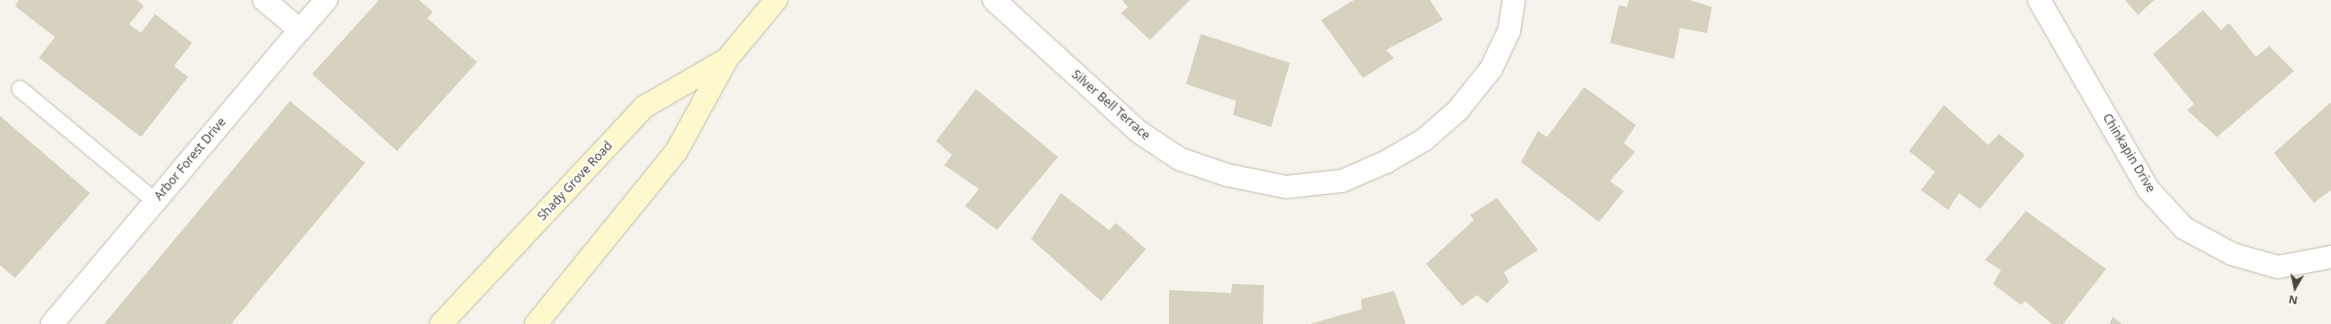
<!DOCTYPE html>
<html>
<head>
<meta charset="utf-8">
<style>
	body { margin:0 }
	#map { position:relative; width:2331px; height:324px; overflow:hidden; background:#f5f3eb; font-family:"Noto Sans",sans-serif }
	div>[style] { position:absolute }
	.building>* { inset:0; background:#d7d1c0 }
	.roads { filter:drop-shadow(0 0 1px #c1bdad) drop-shadow(0 0 1px #c1bdad) }
	.lane>* { height:16px; margin:-8px; padding:0 8px; transform-origin:8px; border-radius:8px; background:#fff }
	.street>* { height:22px; margin:-11px; padding:0 11px; transform-origin:11px; border-radius:11px; background:#fff }
	.secondary>* { height:22px; margin:-11px; padding:0 11px; transform-origin:11px; border-radius:11px; background:#fef9cc }
	span { translate:-50% -50%; white-space:nowrap; text-align:center; line-height:1.15; -webkit-text-stroke:4px #fff; paint-order:stroke }
	.street-label { font-size:12px; color:#494538 }
	.north { position:absolute; left:2275px; top:268px; width:40px; height:40px; -webkit-text-stroke:3px #fff; paint-order:stroke; rotate:189deg; font-size:11px; font-weight:700; line-height:16px; text-align:center; color:#494538 }
	.north::after { content:''; display:block; margin:auto; width:14px; height:18px; background:#494538; clip-path:polygon(50% 0,100% 100%,50% 72%,0 100%) }
</style>
</head>
<body>
<div id="map">
	<div class="building">
		<i style="clip-path:polygon(19px 0,137px 0,144px 6px,129px 24px,141px 33px,155px 14px,192px 43px,174px 66px,188px 77px,141px 137px,39px 58px,55px 37px,15px 6px)"></i>
		<i style="clip-path:polygon(379px 0,419px 0,433px 12px,427px 18px,477px 62px,397px 151px,312px 74px)"></i>
		<i style="clip-path:polygon(1122px 0,1190px 0,1150px 40px,1121px 13px,1128px 7px)"></i>
		<i style="clip-path:polygon(1354px 0,1430px 0,1443px 20px,1386px 50px,1394px 58px,1363px 78px,1321px 20px)"></i>
		<i style="clip-path:polygon(1629px 0,1690px 0,1712px 7px,1707px 33px,1680px 28px,1674px 59px,1610px 43px,1619px 5px,1627px 7px)"></i>
		<i style="clip-path:polygon(2125px 0,2154px 0,2138px 15px)"></i>
		<i style="clip-path:polygon(2203px 10px,2221px 30px,2229px 23px,2256px 57px,2269px 46px,2294px 71px,2217px 137px,2187px 110px,2194px 104px,2153px 54px)"></i>
		<i style="clip-path:polygon(1201px 34px,1290px 63px,1271px 127px,1233px 115px,1236px 101px,1186px 84px)"></i>
		<i style="clip-path:polygon(1584px 87px,1636px 125px,1624px 143px,1635px 152px,1610px 181px,1624px 191px,1599px 222px,1521px 162px,1538px 131px,1547px 137px)"></i>
		<i style="clip-path:polygon(976px 89px,1058px 157px,997px 230px,965px 206px,979px 189px,944px 165px,952px 155px,936px 141px)"></i>
		<i style="clip-path:polygon(290px 101px,365px 163px,231px 324px,104px 324px)"></i>
		<i style="clip-path:polygon(2331px 102px,2331px 190px,2314px 203px,2274px 153px)"></i>
		<i style="clip-path:polygon(1944px 105px,1988px 145px,1999px 134px,2025px 155px,1980px 209px,1959px 193px,1948px 210px,1921px 190px,1935px 172px,1909px 151px)"></i>
		<i style="clip-path:polygon(0 116px,90px 193px,15px 278px,0 265px)"></i>
		<i style="clip-path:polygon(1061px 193px,1109px 230px,1116px 223px,1146px 249px,1101px 301px,1031px 239px)"></i>
		<i style="clip-path:polygon(1497px 198px,1538px 250px,1504px 272px,1509px 282px,1487px 303px,1477px 295px,1462px 306px,1426px 264px,1474px 220px,1470px 215px)"></i>
		<i style="clip-path:polygon(2026px 211px,2106px 269px,2063px 324px,2052px 324px,2025px 301px,2021px 305px,1993px 284px,2001px 270px,1985px 260px)"></i>
		<i style="clip-path:polygon(1232px 284px,1264px 285px,1263px 324px,1169px 324px,1169px 290px,1231px 293px)"></i>
		<i style="clip-path:polygon(1394px 291px,1406px 324px,1310px 324px,1362px 309px,1361px 299px)"></i>
		<i style="clip-path:polygon(2113px 317px,2122px 324px,2109px 324px)"></i>
	</div>
	<div class="roads">
		<div class="lane">
			<i style="left:20px;top:89px;width:175px;rotate:39.7deg"></i>
		</div>
		<div class="street">
			<i style="left:994px;top:0;width:196px;rotate:42.3deg"></i>
			<i style="left:1139px;top:132px;width:49px;rotate:33.4deg"></i>
			<i style="left:1180px;top:159px;width:50px;rotate:18.8deg"></i>
			<i style="left:1227px;top:175px;width:60px;rotate:11.5deg"></i>
			<i style="left:1286px;top:187px;width:56px;rotate:-6.1deg"></i>
			<i style="left:1342px;top:181px;width:48px;rotate:-23.4deg"></i>
			<i style="left:1386px;top:162px;width:45px;rotate:-30.5deg"></i>
			<i style="left:1425px;top:139px;width:44px;rotate:-41.3deg"></i>
			<i style="left:1458px;top:110px;width:53px;rotate:-51.2deg"></i>
			<i style="left:1491px;top:69px;width:42px;rotate:-64.7deg"></i>
			<i style="left:1509px;top:31px;width:31px;rotate:-81deg"></i>
			<i style="left:2039px;top:0;width:218px;rotate:60deg"></i>
			<i style="left:2148px;top:189px;width:53px;rotate:47.3deg"></i>
			<i style="left:2184px;top:228px;width:55px;rotate:28.4deg"></i>
			<i style="left:2232px;top:254px;width:48px;rotate:15.8deg"></i>
			<i style="left:2278px;top:267px;width:54px;rotate:-10.7deg"></i>
			<i style="left:300px;top:30px;width:40px;rotate:-49deg"></i>
			<i style="left:52px;top:324px;width:385px;rotate:-49.9deg"></i>
			<i style="left:300px;top:30px;width:47px;rotate:-140.2deg"></i>
		</div>
		<div class="secondary">
			<i style="left:441px;top:324px;width:297px;rotate:-46.9deg"></i>
			<i style="left:644px;top:107px;width:96px;rotate:-30deg"></i>
			<i style="left:536px;top:324px;width:222px;rotate:-50.9deg"></i>
			<i style="left:676px;top:152px;width:106px;rotate:-61.3deg"></i>
			<i style="left:727px;top:59px;width:77px;rotate:-50.3deg"></i>
		</div>
	</div>
	<div class="street-label">
		<span style="left:1111px;top:105px;rotate:41deg">Silver Bell Terrace</span>
		<span style="left:2129px;top:153px;rotate:59deg">Chinkapin Drive</span>
		<span style="left:190px;top:159px;rotate:-50deg">Arbor Forest Drive</span>
		<span style="left:575px;top:181px;rotate:-47deg">Shady Grove Road</span>
	</div>
	<div class="north">N</div>
</div>
</body>
</html>
